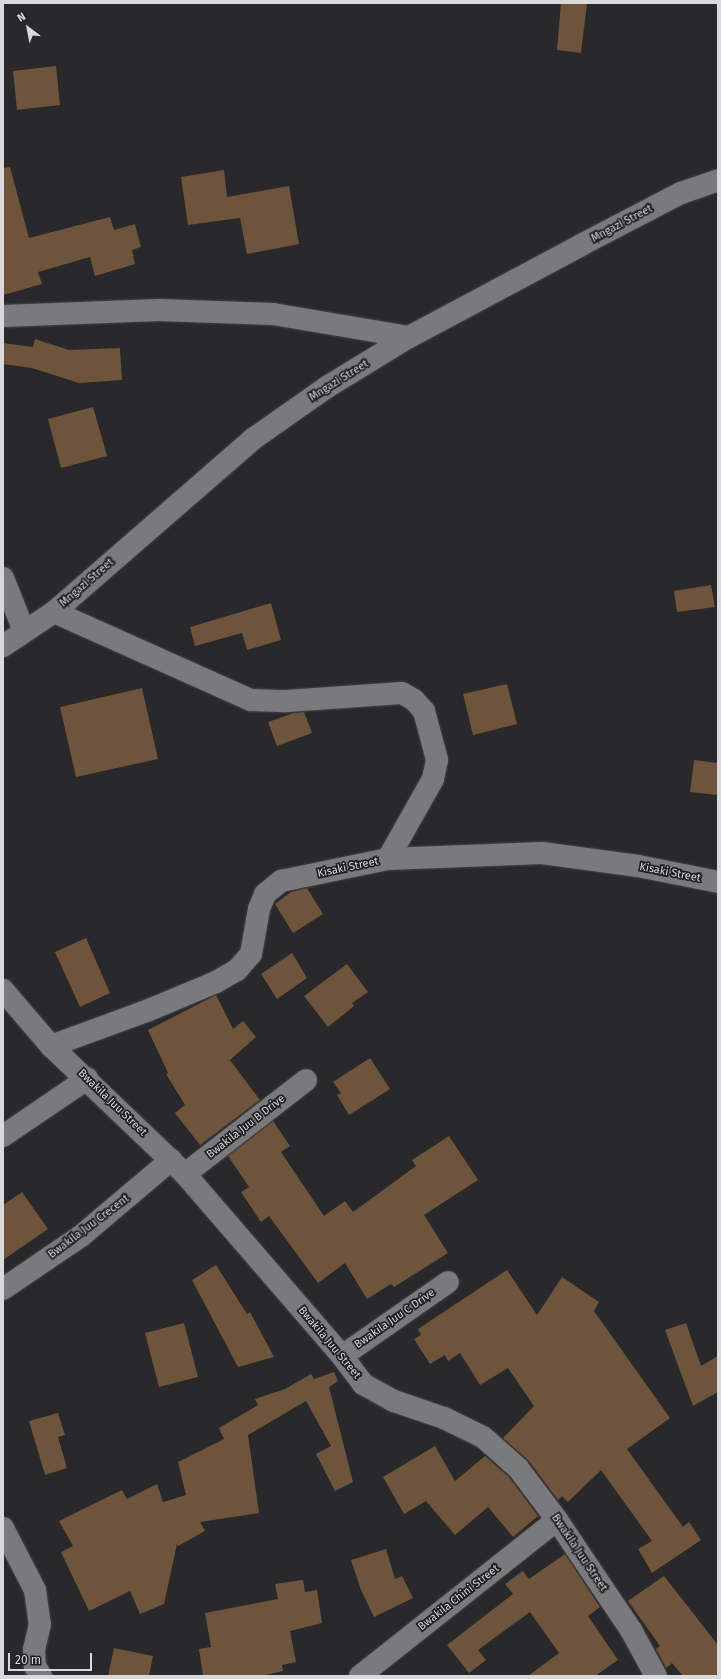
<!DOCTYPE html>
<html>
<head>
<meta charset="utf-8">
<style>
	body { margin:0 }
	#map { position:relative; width:721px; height:1679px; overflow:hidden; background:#29282b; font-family:"Fira Sans",sans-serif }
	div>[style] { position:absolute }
	.building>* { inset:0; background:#6e543b }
	.roads { filter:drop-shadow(0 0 1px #464447) drop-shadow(0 0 1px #464447) }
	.street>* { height:22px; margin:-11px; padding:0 11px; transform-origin:11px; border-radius:11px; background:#7a797c }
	span { translate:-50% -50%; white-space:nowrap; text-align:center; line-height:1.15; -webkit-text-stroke:3.5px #1f1e21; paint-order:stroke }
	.street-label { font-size:11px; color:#d9d8da }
	.frame { position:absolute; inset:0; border:4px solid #d9d8da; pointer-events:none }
	.north { position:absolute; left:8px; top:8px; width:40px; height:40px; -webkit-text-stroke:3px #1f1e21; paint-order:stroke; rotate:328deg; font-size:11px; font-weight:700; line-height:16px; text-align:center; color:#d9d8da }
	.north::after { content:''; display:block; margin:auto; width:14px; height:18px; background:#d9d8da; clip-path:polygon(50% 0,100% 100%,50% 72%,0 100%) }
	.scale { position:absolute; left:8px; top:1653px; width:84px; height:18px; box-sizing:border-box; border:2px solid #d9d8da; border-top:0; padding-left:5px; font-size:12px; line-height:14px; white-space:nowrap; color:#d9d8da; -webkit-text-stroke:3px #1f1e21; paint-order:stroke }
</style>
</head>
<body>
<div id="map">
	<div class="building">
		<i style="clip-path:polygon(561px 3px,587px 3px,581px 53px,557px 50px)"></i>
		<i style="clip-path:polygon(56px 66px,60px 105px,17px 110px,13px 71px)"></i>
		<i style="clip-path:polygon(10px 167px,29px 238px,110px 217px,114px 230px,135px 224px,141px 247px,132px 250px,135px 264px,95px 276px,90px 257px,38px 272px,42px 284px,3px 295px,3px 168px)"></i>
		<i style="clip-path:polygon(224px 170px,227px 197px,289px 186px,299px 244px,247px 254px,240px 218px,188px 225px,181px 177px)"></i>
		<i style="clip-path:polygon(35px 339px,69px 350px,120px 348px,122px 380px,79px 383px,32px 368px,3px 364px,3px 343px,33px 347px)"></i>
		<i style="clip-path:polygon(93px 407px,107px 456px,61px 468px,48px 419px)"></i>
		<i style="clip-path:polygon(711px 585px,715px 607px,677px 612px,674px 591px)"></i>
		<i style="clip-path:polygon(271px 603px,281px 640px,247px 650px,242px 633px,195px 646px,190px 627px)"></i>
		<i style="clip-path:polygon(507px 684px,517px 724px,473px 735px,463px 694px)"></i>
		<i style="clip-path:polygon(142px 688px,158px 759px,76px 777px,60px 707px)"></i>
		<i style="clip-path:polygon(304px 712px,312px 733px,277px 746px,268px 722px,294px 713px)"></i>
		<i style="clip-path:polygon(694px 760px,718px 763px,718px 795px,690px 792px)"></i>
		<i style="clip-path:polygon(307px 888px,323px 914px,293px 933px,275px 904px,291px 892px)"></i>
		<i style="clip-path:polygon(86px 938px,110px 993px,80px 1007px,55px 952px)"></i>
		<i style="clip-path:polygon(292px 953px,307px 978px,277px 999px,261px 974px)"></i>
		<i style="clip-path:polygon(347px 964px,368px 992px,352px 1003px,354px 1006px,328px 1027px,304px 996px)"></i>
		<i style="clip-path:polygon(216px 995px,233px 1029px,243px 1021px,256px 1037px,230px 1060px,260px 1100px,200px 1145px,175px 1113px,185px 1105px,166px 1074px,168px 1073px,148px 1030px)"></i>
		<i style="clip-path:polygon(370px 1058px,390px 1089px,349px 1115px,337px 1095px,341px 1093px,333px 1082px)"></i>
		<i style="clip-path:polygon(273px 1121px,290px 1146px,281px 1152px,324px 1216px,345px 1201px,353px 1212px,416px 1166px,412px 1160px,449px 1136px,478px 1180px,424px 1215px,448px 1253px,394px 1287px,391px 1284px,367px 1299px,345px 1263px,318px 1283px,269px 1216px,261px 1222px,241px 1192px,249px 1187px,228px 1156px)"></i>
		<i style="clip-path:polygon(22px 1192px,48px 1229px,3px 1260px,3px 1205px)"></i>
		<i style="clip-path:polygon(216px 1265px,247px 1314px,250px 1312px,274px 1357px,238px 1367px,192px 1280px)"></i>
		<i style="clip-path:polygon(507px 1270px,537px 1315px,562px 1277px,599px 1302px,594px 1311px,670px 1418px,627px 1449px,683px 1527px,689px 1522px,701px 1540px,652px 1573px,638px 1549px,652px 1541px,601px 1470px,568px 1502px,562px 1496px,558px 1500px,528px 1460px,503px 1438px,534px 1406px,508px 1368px,480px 1385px,460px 1353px,448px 1361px,445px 1355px,430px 1364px,414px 1339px,421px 1335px,418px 1329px)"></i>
		<i style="clip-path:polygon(184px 1323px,198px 1377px,159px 1387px,145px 1333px)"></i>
		<i style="clip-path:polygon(686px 1323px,701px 1366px,718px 1356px,718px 1392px,693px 1406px,665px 1330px)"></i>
		<i style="clip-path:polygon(334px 1372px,338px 1381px,329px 1387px,353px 1482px,335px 1491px,316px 1454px,331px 1446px,306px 1401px,248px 1435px,259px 1513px,200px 1522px,205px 1531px,178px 1546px,177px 1544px,164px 1604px,140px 1614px,130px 1591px,89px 1611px,61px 1552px,73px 1546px,59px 1521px,122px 1490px,127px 1499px,157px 1484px,163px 1502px,186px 1495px,178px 1462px,224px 1439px,219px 1428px,258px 1405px,255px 1399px,285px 1389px,311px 1374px,314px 1379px)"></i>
		<i style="clip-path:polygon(58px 1413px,65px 1435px,58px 1437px,67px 1468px,45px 1475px,29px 1421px)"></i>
		<i style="clip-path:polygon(435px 1446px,455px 1481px,485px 1456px,509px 1477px,538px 1516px,513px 1537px,488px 1507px,455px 1535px,426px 1501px,404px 1514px,383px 1477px)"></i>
		<i style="clip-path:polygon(386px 1549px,395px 1579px,402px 1576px,413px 1598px,374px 1617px,361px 1590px,351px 1560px)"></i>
		<i style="clip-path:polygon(565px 1554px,600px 1607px,588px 1616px,618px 1660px,595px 1676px,528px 1676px,559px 1653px,530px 1612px,478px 1650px,486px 1660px,469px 1673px,447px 1645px,513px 1594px,505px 1584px,523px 1571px,529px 1579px)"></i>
		<i style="clip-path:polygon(664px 1576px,718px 1645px,718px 1676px,683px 1676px,672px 1663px,666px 1668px,656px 1649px,660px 1646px,628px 1601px)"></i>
		<i style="clip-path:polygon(303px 1580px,305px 1592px,317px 1590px,322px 1623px,290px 1631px,296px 1662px,282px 1665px,283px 1671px,261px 1676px,203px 1676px,199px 1649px,211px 1647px,205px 1613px,278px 1599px,275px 1584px)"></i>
		<i style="clip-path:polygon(114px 1648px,153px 1656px,149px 1676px,108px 1676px)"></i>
	</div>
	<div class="roads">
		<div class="street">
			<i style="left:3px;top:316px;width:156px;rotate:-2.2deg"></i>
			<i style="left:159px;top:310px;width:114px;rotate:2deg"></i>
			<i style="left:273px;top:314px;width:138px;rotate:9.6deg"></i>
			<i style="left:3px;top:578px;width:57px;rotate:68.4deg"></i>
			<i style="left:54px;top:612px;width:216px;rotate:24.1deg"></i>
			<i style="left:251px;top:700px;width:36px;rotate:2deg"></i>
			<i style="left:287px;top:701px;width:115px;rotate:-4deg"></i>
			<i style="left:402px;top:693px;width:14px;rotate:30deg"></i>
			<i style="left:414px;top:700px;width:15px;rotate:48deg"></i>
			<i style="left:424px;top:711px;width:51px;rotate:75.1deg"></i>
			<i style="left:437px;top:760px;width:19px;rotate:102deg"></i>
			<i style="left:433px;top:779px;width:92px;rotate:119.4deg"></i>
			<i style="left:3px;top:646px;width:61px;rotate:-33.7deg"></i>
			<i style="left:54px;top:612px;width:264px;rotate:-41deg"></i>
			<i style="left:253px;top:439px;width:90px;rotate:-35.1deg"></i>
			<i style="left:327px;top:387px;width:96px;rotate:-31.4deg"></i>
			<i style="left:409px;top:337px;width:195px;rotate:-28.1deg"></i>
			<i style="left:581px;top:245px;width:113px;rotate:-27.5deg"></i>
			<i style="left:681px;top:193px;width:39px;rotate:-19deg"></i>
			<i style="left:3px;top:990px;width:74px;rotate:49.4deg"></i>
			<i style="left:51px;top:1046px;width:185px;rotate:43.7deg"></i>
			<i style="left:185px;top:1174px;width:240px;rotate:49.2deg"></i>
			<i style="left:342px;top:1356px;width:35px;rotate:53deg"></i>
			<i style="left:363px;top:1384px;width:35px;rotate:29deg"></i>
			<i style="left:394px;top:1401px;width:53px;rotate:18.8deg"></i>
			<i style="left:444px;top:1418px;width:43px;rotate:26deg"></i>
			<i style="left:483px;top:1437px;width:47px;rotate:41.5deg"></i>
			<i style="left:518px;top:1468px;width:65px;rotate:53.1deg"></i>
			<i style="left:557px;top:1520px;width:133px;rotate:56.1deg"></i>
			<i style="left:631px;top:1630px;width:52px;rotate:61.5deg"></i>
			<i style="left:51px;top:1046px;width:104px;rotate:-20.2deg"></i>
			<i style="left:149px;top:1010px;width:73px;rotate:-22.7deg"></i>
			<i style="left:216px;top:982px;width:24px;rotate:-30deg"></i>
			<i style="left:237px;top:970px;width:21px;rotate:-49deg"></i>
			<i style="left:251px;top:954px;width:46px;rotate:-79.9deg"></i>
			<i style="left:259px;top:909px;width:16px;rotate:-68deg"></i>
			<i style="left:265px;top:894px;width:21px;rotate:-39deg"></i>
			<i style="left:281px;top:881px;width:109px;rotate:-11.6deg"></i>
			<i style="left:388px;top:859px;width:154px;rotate:-2.2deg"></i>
			<i style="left:542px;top:853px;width:97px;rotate:7.7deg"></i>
			<i style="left:638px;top:866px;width:82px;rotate:11.3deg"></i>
			<i style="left:3px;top:1136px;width:102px;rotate:-34.2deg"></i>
			<i style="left:185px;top:1174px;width:153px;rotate:-37.8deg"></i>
			<i style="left:3px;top:1289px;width:94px;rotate:-34.2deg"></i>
			<i style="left:81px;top:1236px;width:118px;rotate:-40.2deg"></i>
			<i style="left:342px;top:1356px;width:129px;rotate:-34.9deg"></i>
			<i style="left:3px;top:1528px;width:70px;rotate:62.7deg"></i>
			<i style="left:35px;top:1590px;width:34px;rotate:82deg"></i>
			<i style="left:40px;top:1624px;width:26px;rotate:103deg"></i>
			<i style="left:34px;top:1649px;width:17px;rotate:87deg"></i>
			<i style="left:35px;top:1666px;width:12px;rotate:59deg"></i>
			<i style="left:360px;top:1676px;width:251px;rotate:-38.4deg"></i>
		</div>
	</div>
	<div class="street-label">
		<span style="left:622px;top:224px;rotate:-28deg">Mngazi Street</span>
		<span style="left:339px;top:381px;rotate:-32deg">Mngazi Street</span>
		<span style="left:87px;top:583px;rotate:-41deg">Mngazi Street</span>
		<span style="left:348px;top:868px;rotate:-12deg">Kisaki Street</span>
		<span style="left:670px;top:873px;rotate:11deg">Kisaki Street</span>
		<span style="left:112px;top:1103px;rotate:44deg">Bwakila Juu Street</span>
		<span style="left:246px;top:1127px;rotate:-38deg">Bwakila Juu B Drive</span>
		<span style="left:89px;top:1227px;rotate:-37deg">Bwakila Juu Crecent</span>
		<span style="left:395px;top:1319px;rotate:-35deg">Bwakila Juu C Drive</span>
		<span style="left:329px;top:1343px;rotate:50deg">Bwakila Juu Street</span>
		<span style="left:579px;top:1553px;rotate:56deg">Bwakila Juu Street</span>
		<span style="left:459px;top:1598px;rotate:-38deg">Bwakila Chini Street</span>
	</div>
	<div class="frame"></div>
	<div class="north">N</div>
	<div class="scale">20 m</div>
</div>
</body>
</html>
